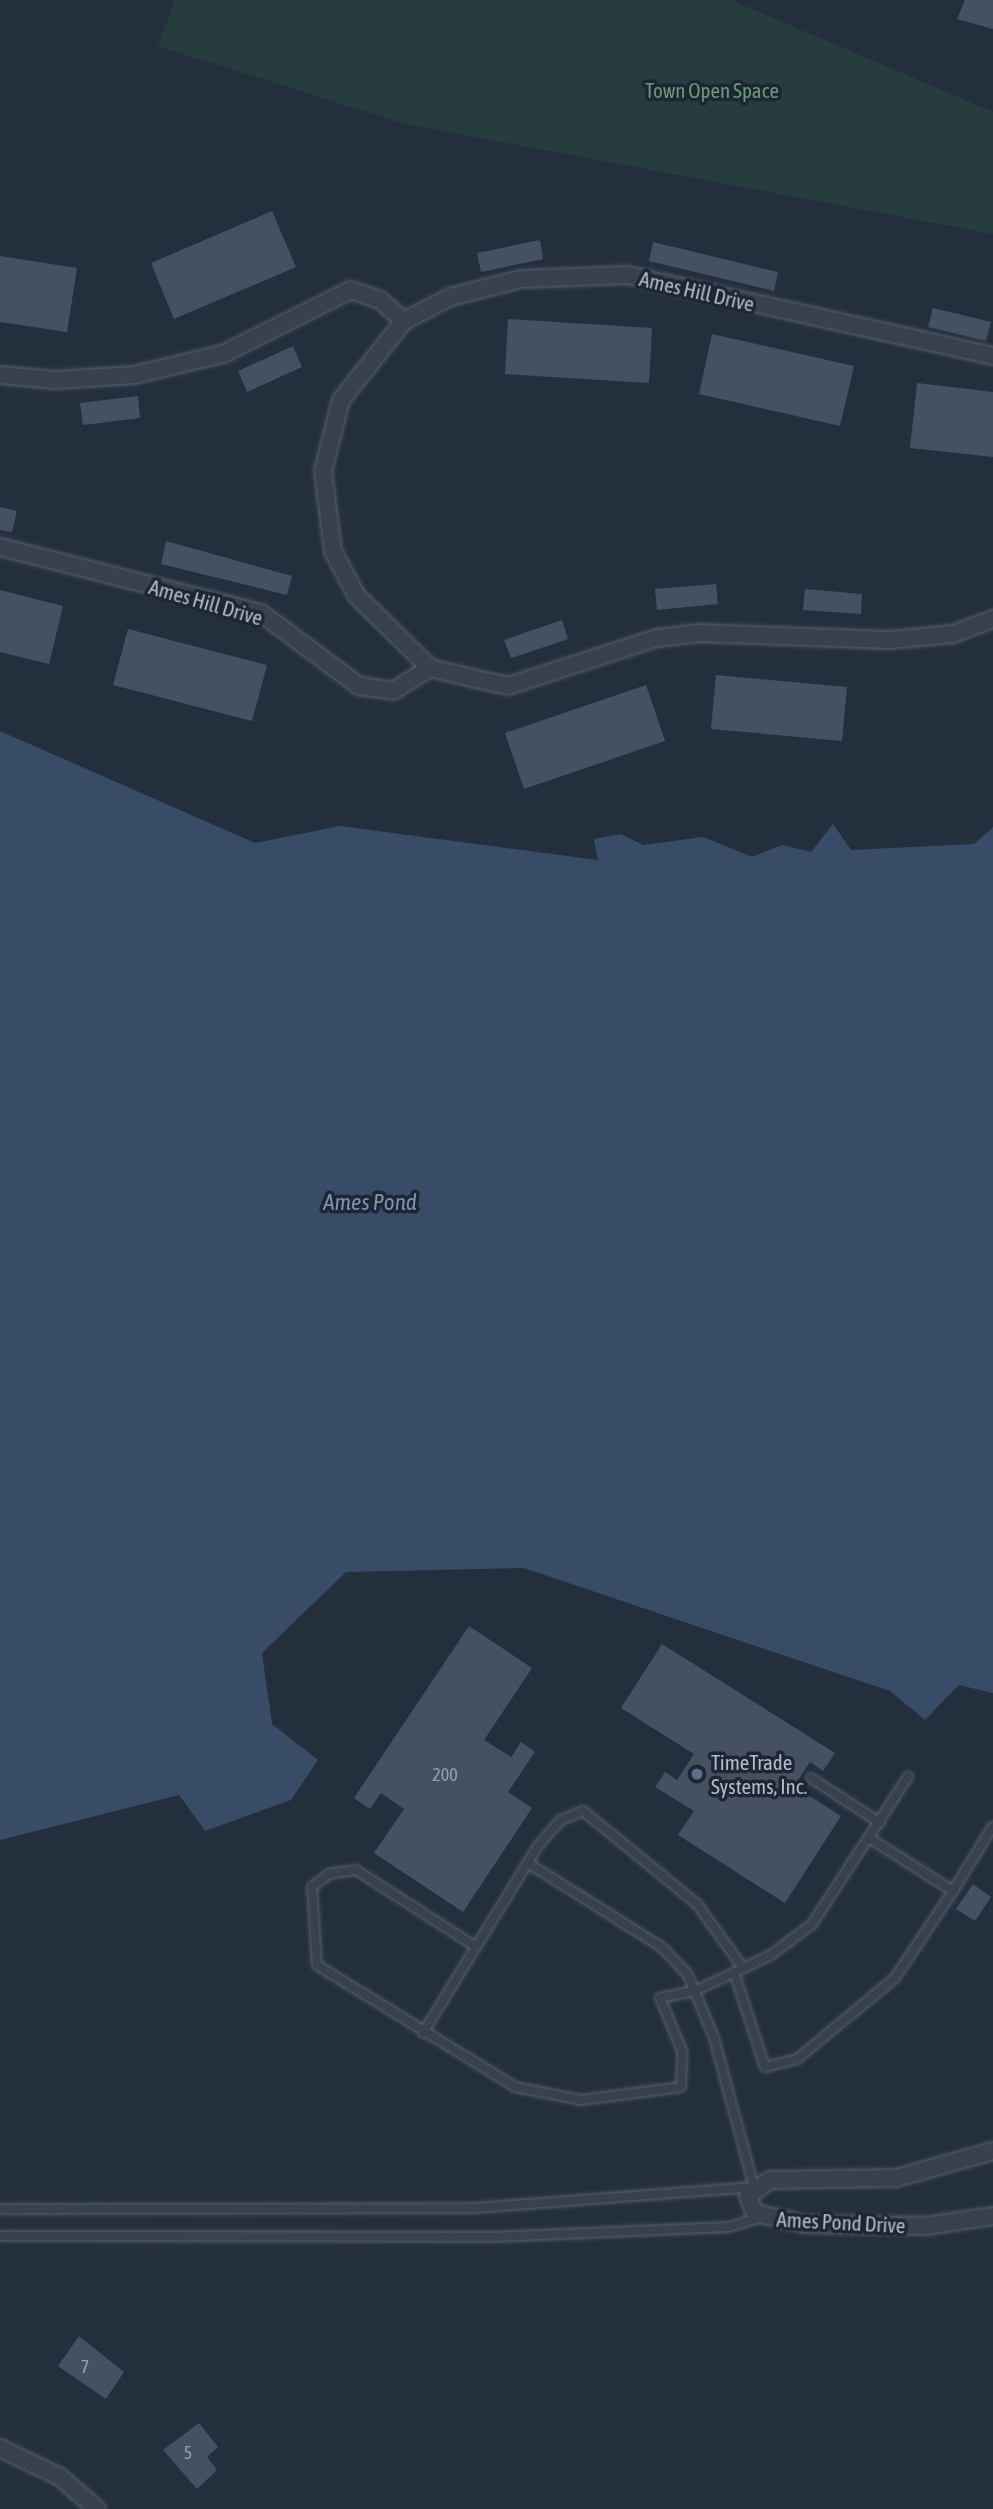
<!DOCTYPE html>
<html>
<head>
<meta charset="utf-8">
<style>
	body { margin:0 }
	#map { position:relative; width:993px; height:2509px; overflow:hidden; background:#242f3e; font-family:"Asap Condensed",sans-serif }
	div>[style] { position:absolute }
	.green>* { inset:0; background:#263c3f }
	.water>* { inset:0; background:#394c67 }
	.building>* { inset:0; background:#455162 }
	.roads { filter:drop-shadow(0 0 2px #565f6c) drop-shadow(0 0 2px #565f6c) }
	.service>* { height:8px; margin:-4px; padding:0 4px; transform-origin:4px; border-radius:4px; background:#38414e }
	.minor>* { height:16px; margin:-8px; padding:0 8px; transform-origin:8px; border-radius:8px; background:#38414e }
	.dots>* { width:19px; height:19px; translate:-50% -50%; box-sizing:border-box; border:4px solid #1d2633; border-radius:50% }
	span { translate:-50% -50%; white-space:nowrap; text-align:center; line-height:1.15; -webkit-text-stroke:7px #1d2633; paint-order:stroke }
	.number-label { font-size:18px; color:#98a1af }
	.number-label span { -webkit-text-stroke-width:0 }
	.park-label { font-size:21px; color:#6b9a76 }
	.street-label { font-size:21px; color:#b4bcc9 }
	.poi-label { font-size:21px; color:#b4bcc9 }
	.left { translate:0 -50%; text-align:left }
	.water-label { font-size:23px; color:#7c92b1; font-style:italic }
</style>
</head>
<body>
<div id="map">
	<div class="green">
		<i style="clip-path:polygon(175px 0,731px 0,993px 112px,993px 234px,405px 124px,158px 46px)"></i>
	</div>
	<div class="water">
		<i style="clip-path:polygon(0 731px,255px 843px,340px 826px,598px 860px,594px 839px,621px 834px,643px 845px,703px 837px,752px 857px,782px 845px,811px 852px,833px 824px,851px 850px,974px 844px,993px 827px,993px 1693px,959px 1685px,925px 1720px,890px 1691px,524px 1568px,346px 1572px,262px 1653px,272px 1724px,318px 1760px,291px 1800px,205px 1831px,179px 1795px,0 1840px)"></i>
	</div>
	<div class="building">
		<i style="clip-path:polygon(965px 0,993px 0,993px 29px,957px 19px)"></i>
		<i style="clip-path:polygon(272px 211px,296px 267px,174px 319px,151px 263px)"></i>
		<i style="clip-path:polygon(540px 240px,543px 259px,481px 272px,477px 253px)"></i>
		<i style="clip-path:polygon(653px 242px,778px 272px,774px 291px,649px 261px)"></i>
		<i style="clip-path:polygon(0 256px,77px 268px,67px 332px,0 322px)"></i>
		<i style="clip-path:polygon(933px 308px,991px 322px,986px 341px,928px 327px)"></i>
		<i style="clip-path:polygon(508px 319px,652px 328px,649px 383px,505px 374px)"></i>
		<i style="clip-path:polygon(712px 334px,854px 366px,840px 426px,699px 394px)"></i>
		<i style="clip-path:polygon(293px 346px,302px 367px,247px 392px,238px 371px)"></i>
		<i style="clip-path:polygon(917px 383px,993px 392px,993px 457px,910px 448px)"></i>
		<i style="clip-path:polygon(138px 396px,140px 418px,83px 425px,80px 403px)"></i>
		<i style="clip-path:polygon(0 507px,17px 511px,12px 532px,0 530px)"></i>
		<i style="clip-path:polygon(166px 541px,292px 576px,287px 595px,161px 564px)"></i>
		<i style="clip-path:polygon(716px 584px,718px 604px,657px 610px,655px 589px)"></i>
		<i style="clip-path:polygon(805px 589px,862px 594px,861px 614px,803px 610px)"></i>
		<i style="clip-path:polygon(0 590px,63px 606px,49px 664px,0 652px)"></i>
		<i style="clip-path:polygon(562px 620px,568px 639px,511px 658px,504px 640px)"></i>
		<i style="clip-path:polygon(128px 629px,267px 665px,252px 721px,113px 685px)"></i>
		<i style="clip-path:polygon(716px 675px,847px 687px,842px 741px,711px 729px)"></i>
		<i style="clip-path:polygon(646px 685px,665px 741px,524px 789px,505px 733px)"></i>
		<i style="clip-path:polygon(469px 1626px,532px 1668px,484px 1740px,511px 1757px,521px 1742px,535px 1752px,508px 1792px,532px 1808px,463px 1912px,374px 1853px,404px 1809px,381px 1793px,370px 1809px,354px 1798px)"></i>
		<i style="clip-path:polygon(662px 1644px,835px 1753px,823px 1771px,810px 1762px,794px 1786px,841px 1816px,785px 1903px,678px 1835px,694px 1811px,655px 1787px,665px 1772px,677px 1780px,694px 1754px,621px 1708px)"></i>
		<i style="clip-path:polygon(973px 1884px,991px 1897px,975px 1921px,956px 1909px)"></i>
		<i style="clip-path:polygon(79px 2336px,124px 2372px,106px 2399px,58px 2366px)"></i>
		<i style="clip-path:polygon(199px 2423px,218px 2447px,207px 2457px,217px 2470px,197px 2489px,163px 2450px)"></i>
	</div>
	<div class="roads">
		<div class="service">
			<i style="left:811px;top:1778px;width:82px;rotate:33.1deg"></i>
			<i style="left:953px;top:1891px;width:76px;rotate:-58.4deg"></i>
			<i style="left:476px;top:1947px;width:143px;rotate:-147.3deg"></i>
			<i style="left:356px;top:1870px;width:27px;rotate:172deg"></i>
			<i style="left:329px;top:1874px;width:21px;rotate:143deg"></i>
			<i style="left:312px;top:1887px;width:78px;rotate:86.3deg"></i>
			<i style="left:317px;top:1965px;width:233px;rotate:31.6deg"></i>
			<i style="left:515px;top:2087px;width:67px;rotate:11.1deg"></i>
			<i style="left:581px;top:2100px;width:101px;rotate:-7.4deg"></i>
			<i style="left:681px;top:2087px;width:36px;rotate:-88deg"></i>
			<i style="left:682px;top:2051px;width:57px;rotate:-112.5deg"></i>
			<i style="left:660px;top:1998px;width:38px;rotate:-12deg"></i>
			<i style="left:697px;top:1990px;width:82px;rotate:-25.3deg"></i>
			<i style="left:771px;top:1955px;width:51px;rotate:-37.1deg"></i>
			<i style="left:812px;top:1924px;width:176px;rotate:-56.9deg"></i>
			<i style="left:734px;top:1972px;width:100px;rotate:71.9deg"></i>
			<i style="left:765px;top:2067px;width:33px;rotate:-14deg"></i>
			<i style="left:797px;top:2059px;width:127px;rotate:-39.6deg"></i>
			<i style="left:895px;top:1978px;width:105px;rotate:-56.3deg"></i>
			<i style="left:953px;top:1891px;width:97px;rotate:-147.6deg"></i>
			<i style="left:423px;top:2033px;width:220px;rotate:-58.4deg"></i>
			<i style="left:538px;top:1846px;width:35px;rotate:-49deg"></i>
			<i style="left:561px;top:1820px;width:24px;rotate:-22deg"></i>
			<i style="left:583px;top:1811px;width:147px;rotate:39.2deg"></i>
			<i style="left:697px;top:1904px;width:79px;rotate:54.3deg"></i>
			<i style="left:0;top:2209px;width:474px;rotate:-0.1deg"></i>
			<i style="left:474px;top:2208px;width:281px;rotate:-4.3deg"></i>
			<i style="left:754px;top:2187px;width:154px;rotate:-105deg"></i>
			<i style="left:714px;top:2038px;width:68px;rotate:-112.4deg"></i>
			<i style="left:688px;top:1975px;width:37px;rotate:-133deg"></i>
			<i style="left:663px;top:1948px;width:160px;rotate:-147.8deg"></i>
			<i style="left:0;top:2236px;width:492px;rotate:0.1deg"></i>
			<i style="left:492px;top:2237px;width:237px;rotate:-2.4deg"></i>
			<i style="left:729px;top:2227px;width:34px;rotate:-17deg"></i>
		</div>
		<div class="minor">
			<i style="left:993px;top:356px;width:375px;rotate:-167.5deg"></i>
			<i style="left:627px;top:275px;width:106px;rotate:177.8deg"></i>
			<i style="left:521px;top:279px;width:73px;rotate:165.8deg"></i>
			<i style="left:450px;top:297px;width:52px;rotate:152.4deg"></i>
			<i style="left:404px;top:321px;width:101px;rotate:128.6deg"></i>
			<i style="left:341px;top:400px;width:73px;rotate:104.2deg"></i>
			<i style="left:323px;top:471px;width:81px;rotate:82.9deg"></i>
			<i style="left:333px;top:551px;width:50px;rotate:62.4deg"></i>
			<i style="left:356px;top:595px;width:104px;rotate:44.6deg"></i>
			<i style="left:430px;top:668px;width:47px;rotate:13.4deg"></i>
			<i style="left:476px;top:679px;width:33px;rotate:12deg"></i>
			<i style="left:508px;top:686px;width:157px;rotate:-17.9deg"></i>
			<i style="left:657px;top:638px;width:42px;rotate:-6.8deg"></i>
			<i style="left:699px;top:633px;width:190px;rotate:2.1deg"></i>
			<i style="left:889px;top:640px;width:64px;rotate:-5.4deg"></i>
			<i style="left:953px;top:634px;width:43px;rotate:-20.6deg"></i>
			<i style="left:0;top:375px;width:55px;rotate:5.2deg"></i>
			<i style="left:55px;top:380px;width:79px;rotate:-3.6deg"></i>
			<i style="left:134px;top:375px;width:91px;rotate:-13.3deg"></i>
			<i style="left:223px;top:354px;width:143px;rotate:-26.6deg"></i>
			<i style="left:351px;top:290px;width:31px;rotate:19deg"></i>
			<i style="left:380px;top:300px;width:32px;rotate:41deg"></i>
			<i style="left:0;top:547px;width:269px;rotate:14.2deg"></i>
			<i style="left:261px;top:613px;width:122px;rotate:36.7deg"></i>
			<i style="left:359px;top:686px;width:34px;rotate:8deg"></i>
			<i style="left:393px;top:691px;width:44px;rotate:-31.9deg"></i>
			<i style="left:993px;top:2151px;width:101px;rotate:164.4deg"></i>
			<i style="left:896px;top:2178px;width:126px;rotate:179.1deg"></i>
			<i style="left:770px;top:2180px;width:27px;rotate:144deg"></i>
			<i style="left:748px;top:2196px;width:18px;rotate:68deg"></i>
			<i style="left:755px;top:2213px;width:51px;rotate:12.4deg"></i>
			<i style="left:805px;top:2224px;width:121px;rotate:0.9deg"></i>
			<i style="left:926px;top:2226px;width:68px;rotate:-8.5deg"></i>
			<i style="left:0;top:2448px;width:67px;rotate:25.8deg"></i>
			<i style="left:60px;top:2477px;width:49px;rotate:40.9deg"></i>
		</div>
	</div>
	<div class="dots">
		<i style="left:697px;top:1774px;background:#5c6f8a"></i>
	</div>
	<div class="number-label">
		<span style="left:445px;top:1775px">200</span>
		<span style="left:85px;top:2367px">7</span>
		<span style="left:188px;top:2453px">5</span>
	</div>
	<div class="park-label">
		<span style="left:712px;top:90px">Town Open Space</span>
	</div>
	<div class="street-label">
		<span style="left:697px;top:291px;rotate:13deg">Ames Hill Drive</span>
		<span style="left:206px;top:602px;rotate:16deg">Ames Hill Drive</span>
		<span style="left:841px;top:2222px;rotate:3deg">Ames Pond Drive</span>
	</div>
	<div class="poi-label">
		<span class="left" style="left:711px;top:1774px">TimeTrade<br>Systems, Inc.</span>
	</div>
	<div class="water-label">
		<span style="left:370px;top:1202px">Ames Pond</span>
	</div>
</div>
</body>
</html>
